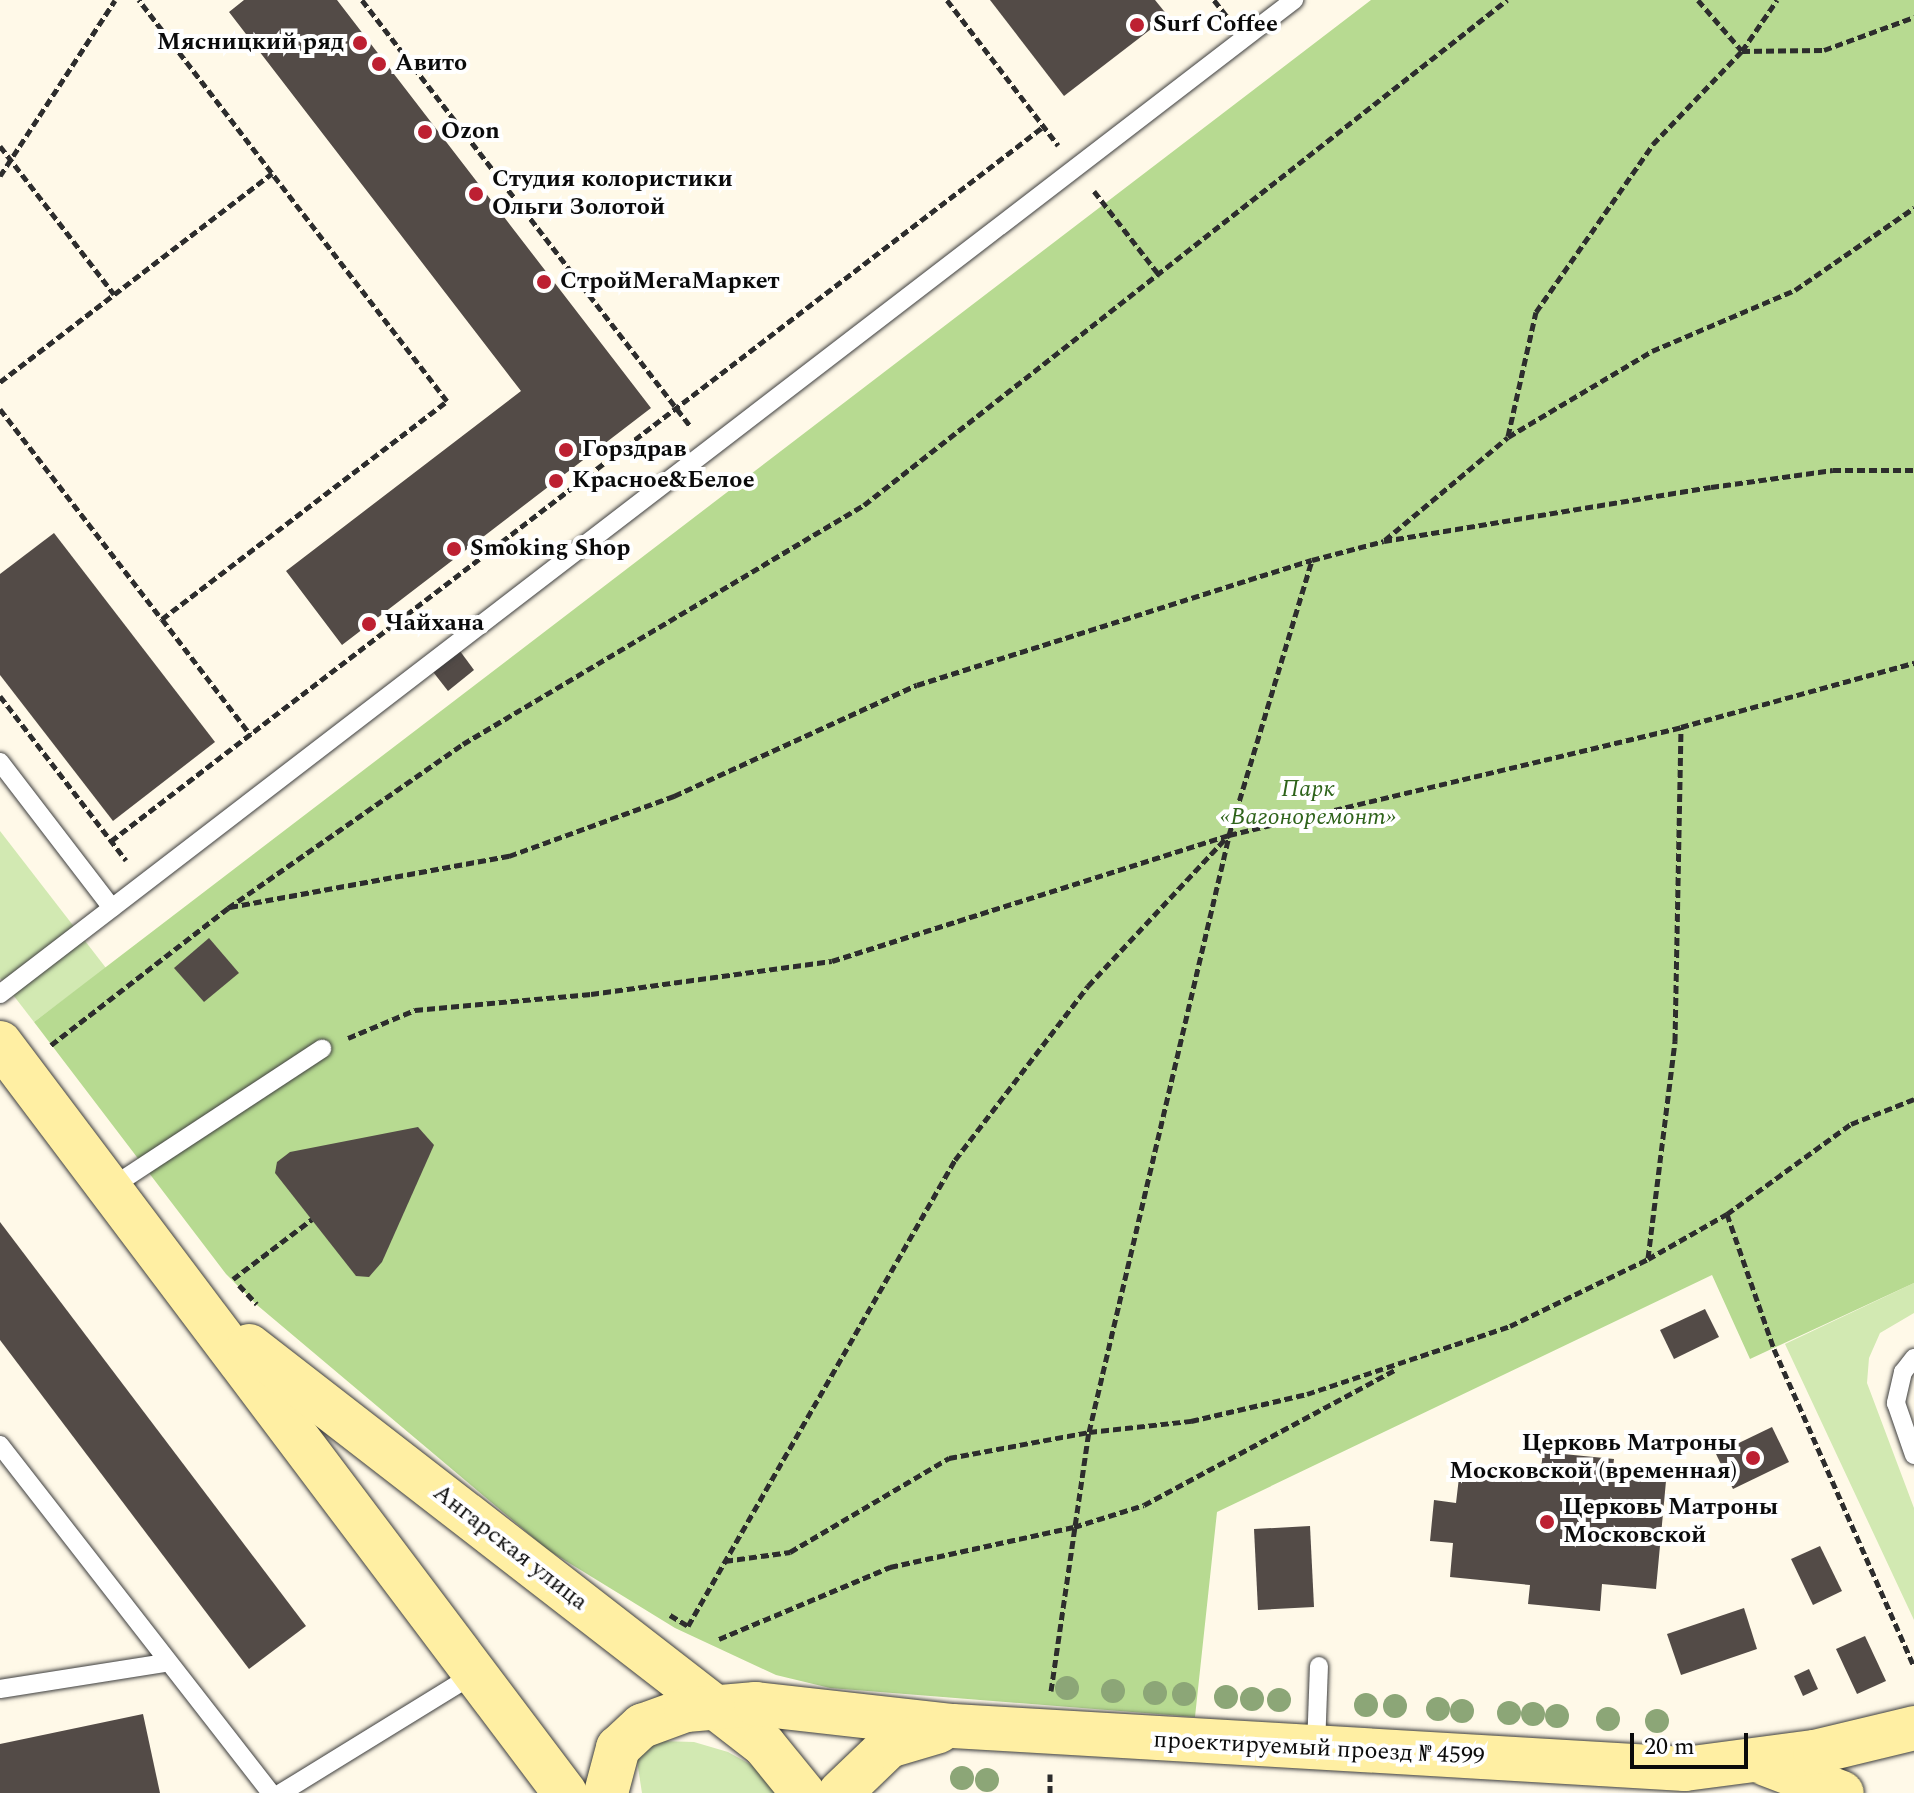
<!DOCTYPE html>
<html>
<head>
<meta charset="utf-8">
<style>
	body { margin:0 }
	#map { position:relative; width:1914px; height:1793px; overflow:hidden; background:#fff9e8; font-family:Spectral,serif }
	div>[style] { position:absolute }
	.green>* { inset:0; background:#d2e9b2 }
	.forest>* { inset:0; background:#b7da91 }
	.building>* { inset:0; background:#534b47 }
	.path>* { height:5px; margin-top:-2.5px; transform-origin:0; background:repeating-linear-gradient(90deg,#2d2d2d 0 8px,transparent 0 12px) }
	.roads { filter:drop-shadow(0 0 2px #3e3e3e) drop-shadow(0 0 2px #3e3e3e) }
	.lane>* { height:18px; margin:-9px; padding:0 9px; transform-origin:9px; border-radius:9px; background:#fff }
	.secondary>* { height:44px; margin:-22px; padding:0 22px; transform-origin:22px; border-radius:22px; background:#ffefa3 }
	.trees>* { width:24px; height:24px; margin:-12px; border-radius:50%; background:#8ca677 }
	.dots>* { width:22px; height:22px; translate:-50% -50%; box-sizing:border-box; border:4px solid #fff; border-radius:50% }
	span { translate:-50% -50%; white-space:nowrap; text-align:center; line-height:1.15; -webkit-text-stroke:8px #fff; paint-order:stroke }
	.poi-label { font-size:24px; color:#0b0b0b; font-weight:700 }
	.left { translate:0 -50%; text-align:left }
	.right { translate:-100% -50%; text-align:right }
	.park-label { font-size:24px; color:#2e631a; font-style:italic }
	.street-label { font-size:24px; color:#0b0b0b }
	.scale { position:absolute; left:1630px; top:1733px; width:118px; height:36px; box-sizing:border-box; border:4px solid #0b0b0b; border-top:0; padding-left:10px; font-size:24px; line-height:28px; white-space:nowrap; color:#0b0b0b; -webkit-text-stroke:6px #fff; paint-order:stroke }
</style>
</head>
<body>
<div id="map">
	<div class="green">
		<i style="clip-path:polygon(0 831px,106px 968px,34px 1022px,0 978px)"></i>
		<i style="clip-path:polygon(1914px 1283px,1914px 1313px,1880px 1333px,1869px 1358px,1867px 1383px,1914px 1508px,1914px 1620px,1785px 1344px)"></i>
		<i style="clip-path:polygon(662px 1741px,694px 1742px,728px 1752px,757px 1768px,776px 1793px,642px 1793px,637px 1761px,647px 1747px)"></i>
	</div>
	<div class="forest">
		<i style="clip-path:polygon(1371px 0,1914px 0,1914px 1283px,1750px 1359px,1712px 1275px,1217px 1512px,1195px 1717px,830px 1688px,776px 1675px,675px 1628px,548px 1550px,257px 1305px,226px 1274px,34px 1022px)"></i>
	</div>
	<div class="building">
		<i style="clip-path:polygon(244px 0,337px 0,651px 408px,342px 645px,286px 571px,521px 391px,229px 12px)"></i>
		<i style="clip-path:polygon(990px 0,1155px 0,1168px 16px,1064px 96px)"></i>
		<i style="clip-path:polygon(54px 533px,215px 742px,113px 821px,0 675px,0 574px)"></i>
		<i style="clip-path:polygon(457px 647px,474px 670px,448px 691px,430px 668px)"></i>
		<i style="clip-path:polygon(209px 938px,239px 973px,204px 1002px,174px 968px)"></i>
		<i style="clip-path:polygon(418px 1127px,434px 1145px,382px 1262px,369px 1277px,356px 1276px,275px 1173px,277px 1162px,290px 1152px)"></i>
		<i style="clip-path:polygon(0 1222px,306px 1626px,249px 1669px,0 1340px)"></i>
		<i style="clip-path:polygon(1705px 1309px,1719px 1337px,1674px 1359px,1660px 1330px)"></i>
		<i style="clip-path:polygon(1772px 1427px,1789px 1462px,1733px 1489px,1716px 1454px)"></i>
		<i style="clip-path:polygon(1543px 1452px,1614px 1459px,1612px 1476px,1666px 1481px,1656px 1589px,1602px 1584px,1600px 1611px,1528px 1604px,1530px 1585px,1450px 1577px,1453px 1543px,1430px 1541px,1434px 1500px,1456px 1503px,1460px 1469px,1540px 1477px)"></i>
		<i style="clip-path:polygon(1310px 1526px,1314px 1607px,1258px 1610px,1254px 1529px)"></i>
		<i style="clip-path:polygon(1820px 1546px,1842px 1591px,1813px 1605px,1791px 1559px)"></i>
		<i style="clip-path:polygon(1744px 1608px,1757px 1649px,1681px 1675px,1667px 1634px)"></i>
		<i style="clip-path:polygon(1865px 1636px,1886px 1681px,1857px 1694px,1836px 1649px)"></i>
		<i style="clip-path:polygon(1809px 1669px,1818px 1689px,1803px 1696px,1794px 1676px)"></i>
		<i style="clip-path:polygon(143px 1714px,160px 1793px,0 1793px,0 1744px)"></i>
	</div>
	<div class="path">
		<i style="left:362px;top:0;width:539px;rotate:52.39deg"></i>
		<i style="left:947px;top:0;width:183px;rotate:52.6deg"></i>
		<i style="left:1214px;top:0;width:23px;rotate:52deg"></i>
		<i style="left:1698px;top:0;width:67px;rotate:49.2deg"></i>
		<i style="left:1742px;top:51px;width:82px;rotate:-0.7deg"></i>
		<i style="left:1824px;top:50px;width:96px;rotate:-20.1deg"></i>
		<i style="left:0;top:146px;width:187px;rotate:52.4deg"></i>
		<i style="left:0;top:176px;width:210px;rotate:-56.8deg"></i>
		<i style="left:1094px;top:191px;width:108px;rotate:52.2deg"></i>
		<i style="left:0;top:382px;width:343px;rotate:-37.5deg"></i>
		<i style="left:0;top:409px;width:265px;rotate:52.4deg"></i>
		<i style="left:162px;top:619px;width:359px;rotate:-37.4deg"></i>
		<i style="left:447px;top:401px;width:506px;rotate:-127.53deg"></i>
		<i style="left:1508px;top:436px;width:127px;rotate:-77.3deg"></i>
		<i style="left:1536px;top:312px;width:205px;rotate:-55.1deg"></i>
		<i style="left:1653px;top:144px;width:129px;rotate:-46.3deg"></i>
		<i style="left:1742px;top:51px;width:62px;rotate:-55.5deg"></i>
		<i style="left:1385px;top:540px;width:160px;rotate:-39.9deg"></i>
		<i style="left:1508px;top:437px;width:168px;rotate:-30.8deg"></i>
		<i style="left:1652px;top:351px;width:155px;rotate:-23.1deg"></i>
		<i style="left:1795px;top:290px;width:145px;rotate:-34.6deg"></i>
		<i style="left:162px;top:619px;width:145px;rotate:52.6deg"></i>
		<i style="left:0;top:696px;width:207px;rotate:52.5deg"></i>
		<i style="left:111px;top:841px;width:1175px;rotate:-37.46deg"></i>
		<i style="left:230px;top:907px;width:284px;rotate:-10.4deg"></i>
		<i style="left:509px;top:856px;width:176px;rotate:-20deg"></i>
		<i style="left:674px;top:796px;width:267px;rotate:-24.6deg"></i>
		<i style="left:917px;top:685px;width:414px;rotate:-17.6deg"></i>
		<i style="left:1312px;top:560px;width:74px;rotate:-14.8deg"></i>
		<i style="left:1384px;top:541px;width:331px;rotate:-9.4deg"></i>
		<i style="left:1711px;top:487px;width:123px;rotate:-7.9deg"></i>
		<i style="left:1833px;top:470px;width:81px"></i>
		<i style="left:348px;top:1038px;width:73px;rotate:-22.7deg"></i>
		<i style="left:415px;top:1010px;width:177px;rotate:-5.2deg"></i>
		<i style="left:591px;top:994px;width:243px;rotate:-7.8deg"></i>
		<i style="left:832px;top:961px;width:417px;rotate:-17.6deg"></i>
		<i style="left:1229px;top:835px;width:465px;rotate:-13.4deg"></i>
		<i style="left:1681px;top:727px;width:242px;rotate:-15.4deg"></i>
		<i style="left:51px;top:1045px;width:224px;rotate:-37.7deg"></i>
		<i style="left:228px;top:908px;width:287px;rotate:-34.9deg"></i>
		<i style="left:463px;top:744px;width:467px;rotate:-30.8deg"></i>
		<i style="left:864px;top:505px;width:818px;rotate:-38.15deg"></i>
		<i style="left:1727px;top:1214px;width:143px;rotate:70.8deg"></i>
		<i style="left:1774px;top:1349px;width:347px;rotate:66.2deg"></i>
		<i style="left:1648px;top:1258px;width:219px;rotate:-82.9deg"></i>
		<i style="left:1675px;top:1041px;width:314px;rotate:-88.9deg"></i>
		<i style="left:233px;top:1279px;width:99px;rotate:-37.2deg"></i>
		<i style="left:239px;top:1285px;width:26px;rotate:47deg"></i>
		<i style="left:725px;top:1561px;width:66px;rotate:-7.9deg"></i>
		<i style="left:790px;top:1552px;width:185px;rotate:-30.6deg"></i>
		<i style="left:949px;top:1458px;width:142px;rotate:-10.5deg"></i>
		<i style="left:1089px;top:1432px;width:103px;rotate:-6.2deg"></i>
		<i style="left:1191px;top:1421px;width:119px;rotate:-13.1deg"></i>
		<i style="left:1307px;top:1394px;width:214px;rotate:-18.5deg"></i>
		<i style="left:1510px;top:1326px;width:153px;rotate:-25.9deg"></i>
		<i style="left:1648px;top:1259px;width:91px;rotate:-29.7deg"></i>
		<i style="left:1727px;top:1214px;width:153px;rotate:-36deg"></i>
		<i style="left:1851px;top:1124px;width:68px;rotate:-21.6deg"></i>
		<i style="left:670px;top:1615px;width:21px;rotate:31deg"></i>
		<i style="left:688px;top:1626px;width:537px;rotate:-60.19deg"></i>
		<i style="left:955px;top:1160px;width:219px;rotate:-52.6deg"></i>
		<i style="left:1088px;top:986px;width:207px;rotate:-47deg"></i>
		<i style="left:1229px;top:835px;width:287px;rotate:-73.2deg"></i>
		<i style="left:719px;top:1639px;width:186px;rotate:-22.8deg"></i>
		<i style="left:890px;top:1567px;width:188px;rotate:-12.3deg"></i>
		<i style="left:1074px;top:1527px;width:73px;rotate:-17.4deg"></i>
		<i style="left:1144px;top:1505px;width:285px;rotate:-28.3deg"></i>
		<i style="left:1051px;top:1691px;width:262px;rotate:-81.7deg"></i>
		<i style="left:1089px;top:1432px;width:612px;rotate:-76.78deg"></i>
		<i style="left:1050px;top:1793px;width:19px;rotate:-90deg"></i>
	</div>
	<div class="roads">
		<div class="lane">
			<i style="left:0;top:762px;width:184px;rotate:52.5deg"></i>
			<i style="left:0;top:994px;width:1632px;rotate:-37.53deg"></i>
			<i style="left:110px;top:1188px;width:254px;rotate:-33.3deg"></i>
			<i style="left:1914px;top:1358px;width:18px;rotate:128deg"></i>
			<i style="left:1903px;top:1372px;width:32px;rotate:103deg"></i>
			<i style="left:1896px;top:1403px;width:55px;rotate:70.9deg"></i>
			<i style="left:0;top:1445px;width:441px;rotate:52.1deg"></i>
			<i style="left:0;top:1689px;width:166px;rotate:-9deg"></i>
			<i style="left:1316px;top:1747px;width:81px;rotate:-87.9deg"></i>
			<i style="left:281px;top:1793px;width:229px;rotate:-31.6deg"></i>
		</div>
		<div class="secondary">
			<i style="left:0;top:1043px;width:939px;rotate:53.01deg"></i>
			<i style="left:249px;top:1346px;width:651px;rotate:37.77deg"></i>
			<i style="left:764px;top:1745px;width:62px;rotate:50.9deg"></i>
			<i style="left:1766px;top:1764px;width:81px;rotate:20.9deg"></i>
			<i style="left:606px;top:1793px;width:47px;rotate:-75.1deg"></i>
			<i style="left:618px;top:1748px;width:33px;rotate:-43deg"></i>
			<i style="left:642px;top:1726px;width:47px;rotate:-20deg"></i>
			<i style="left:686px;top:1710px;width:70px;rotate:-4.9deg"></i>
			<i style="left:756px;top:1704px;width:198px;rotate:6.4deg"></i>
			<i style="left:953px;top:1726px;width:733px;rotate:3.36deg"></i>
			<i style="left:1685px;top:1769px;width:131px;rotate:-7.5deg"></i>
			<i style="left:1815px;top:1752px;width:102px;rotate:-13.6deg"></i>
			<i style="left:840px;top:1793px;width:68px;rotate:-43.8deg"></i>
			<i style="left:889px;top:1746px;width:52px;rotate:-16.7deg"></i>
		</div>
	</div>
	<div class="trees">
		<i style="left:1067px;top:1688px"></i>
		<i style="left:1113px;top:1691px"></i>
		<i style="left:1155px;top:1693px"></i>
		<i style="left:1184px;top:1694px"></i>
		<i style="left:1226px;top:1697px"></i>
		<i style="left:1252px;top:1699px"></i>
		<i style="left:1279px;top:1700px"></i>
		<i style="left:1366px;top:1705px"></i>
		<i style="left:1395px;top:1706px"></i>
		<i style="left:1438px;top:1709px"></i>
		<i style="left:1462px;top:1711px"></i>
		<i style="left:1509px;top:1713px"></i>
		<i style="left:1533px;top:1714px"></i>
		<i style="left:1557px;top:1716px"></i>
		<i style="left:1608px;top:1719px"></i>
		<i style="left:1657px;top:1721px"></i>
		<i style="left:962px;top:1778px"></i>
		<i style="left:987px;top:1780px"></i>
	</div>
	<div class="dots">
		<i style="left:1137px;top:25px;background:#bd2032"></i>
		<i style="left:360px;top:43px;background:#bd2032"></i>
		<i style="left:379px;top:64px;background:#bd2032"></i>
		<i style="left:425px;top:132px;background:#bd2032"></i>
		<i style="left:476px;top:194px;background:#bd2032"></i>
		<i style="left:544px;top:282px;background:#bd2032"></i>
		<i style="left:566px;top:450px;background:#bd2032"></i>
		<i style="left:556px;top:481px;background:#bd2032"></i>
		<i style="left:454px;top:549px;background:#bd2032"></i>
		<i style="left:369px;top:624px;background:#bd2032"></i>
		<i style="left:1753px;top:1458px;background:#bd2032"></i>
		<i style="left:1547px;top:1522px;background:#bd2032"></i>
	</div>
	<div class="poi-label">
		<span class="left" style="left:1153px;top:25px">Surf Coffee</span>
		<span class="right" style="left:344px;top:43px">Мясницкий ряд</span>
		<span class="left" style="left:395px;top:64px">Авито</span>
		<span class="left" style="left:441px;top:132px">Ozon</span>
		<span class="left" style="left:492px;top:194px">Студия колористики<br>Ольги Золотой</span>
		<span class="left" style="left:560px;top:282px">СтройМегаМаркет</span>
		<span class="left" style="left:582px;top:450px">Горздрав</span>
		<span class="left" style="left:572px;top:481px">Красное&amp;Белое</span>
		<span class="left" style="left:470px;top:549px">Smoking Shop</span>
		<span class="left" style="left:385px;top:624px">Чайхана</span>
		<span class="right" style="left:1737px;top:1458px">Церковь Матроны<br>Московской (временная)</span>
		<span class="left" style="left:1563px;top:1522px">Церковь Матроны<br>Московской</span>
	</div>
	<div class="park-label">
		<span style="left:1308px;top:804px">Парк<br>«Вагоноремонт»</span>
	</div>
	<div class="street-label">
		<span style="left:510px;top:1548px;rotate:38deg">Ангарская улица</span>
		<span style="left:1319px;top:1749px;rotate:3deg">проектируемый проезд № 4599</span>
	</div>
	<div class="scale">20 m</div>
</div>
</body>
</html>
